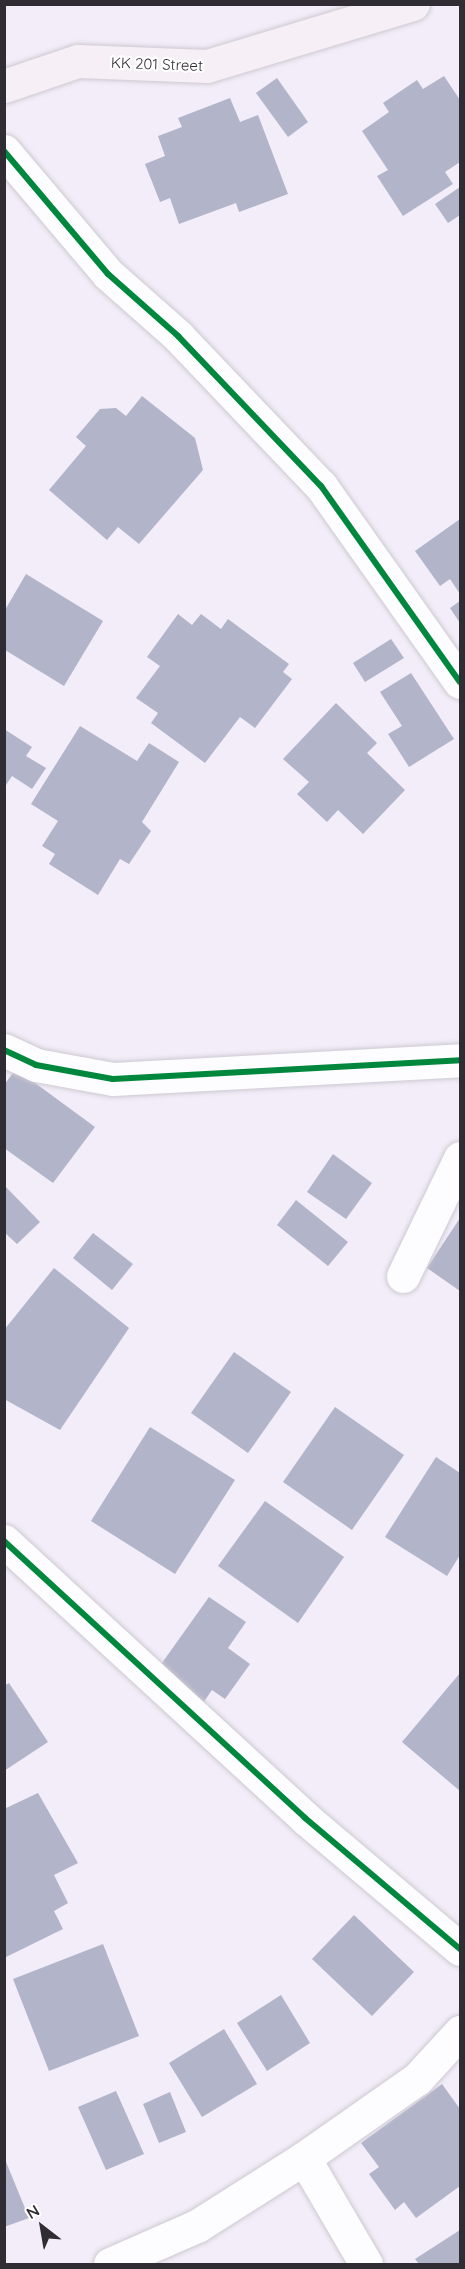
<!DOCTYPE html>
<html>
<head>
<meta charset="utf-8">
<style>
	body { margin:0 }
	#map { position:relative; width:465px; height:2269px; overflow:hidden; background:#f2edf8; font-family:Quicksand,sans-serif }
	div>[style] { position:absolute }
	.building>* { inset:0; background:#b2b4c9 }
	.roads { filter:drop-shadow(0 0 2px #cdc9d2) drop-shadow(0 0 2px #cdc9d2) }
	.minor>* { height:33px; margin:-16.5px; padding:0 16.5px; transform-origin:16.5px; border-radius:16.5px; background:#fdfcfe }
	.major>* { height:33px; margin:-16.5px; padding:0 16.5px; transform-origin:16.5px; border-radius:16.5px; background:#f6eff5 }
	.cycleway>* { height:6px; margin:-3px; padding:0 3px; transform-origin:3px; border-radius:3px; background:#00873e }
	span { translate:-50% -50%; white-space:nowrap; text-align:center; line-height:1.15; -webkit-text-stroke:4.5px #fff; paint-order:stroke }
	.street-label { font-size:15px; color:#2f2c33 }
	.frame { position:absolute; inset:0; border:6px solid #2f2c33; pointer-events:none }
	.north { position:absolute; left:12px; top:2197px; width:60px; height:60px; -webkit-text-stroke:4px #fff; paint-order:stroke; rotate:329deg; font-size:16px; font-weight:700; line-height:24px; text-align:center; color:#2f2c33 }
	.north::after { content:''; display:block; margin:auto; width:21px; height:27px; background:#2f2c33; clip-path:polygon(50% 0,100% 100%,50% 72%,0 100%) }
</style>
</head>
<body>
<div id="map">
	<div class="building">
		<i style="clip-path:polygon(444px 76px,460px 100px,460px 162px,445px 172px,453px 184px,403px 216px,377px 176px,388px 170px,362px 131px,389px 112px,383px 103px,417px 80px,423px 89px)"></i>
		<i style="clip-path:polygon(277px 78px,308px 122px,288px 137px,256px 93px)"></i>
		<i style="clip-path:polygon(230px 98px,240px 122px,258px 115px,288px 194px,239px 212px,236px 203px,179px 224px,170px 198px,160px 202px,145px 164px,165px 156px,158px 136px,182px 127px,178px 118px)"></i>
		<i style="clip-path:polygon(460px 187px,460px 215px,448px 223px,435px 204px)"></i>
		<i style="clip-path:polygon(142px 396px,195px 438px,203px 470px,139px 544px,118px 527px,107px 540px,49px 490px,86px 446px,76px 437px,100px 409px,116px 408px,126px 416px)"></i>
		<i style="clip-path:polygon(460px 519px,460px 594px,450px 579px,440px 586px,415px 551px)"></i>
		<i style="clip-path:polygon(26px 574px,103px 621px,64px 686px,5px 650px,5px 610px)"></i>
		<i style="clip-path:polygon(460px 601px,460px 623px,450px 608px)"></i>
		<i style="clip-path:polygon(178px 614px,192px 625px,201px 614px,221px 629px,228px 619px,289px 664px,283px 672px,292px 679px,255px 728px,240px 717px,205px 763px,151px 723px,158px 713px,136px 698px,160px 666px,147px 657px)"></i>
		<i style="clip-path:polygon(391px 639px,404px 658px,365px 682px,353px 663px)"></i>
		<i style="clip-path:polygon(411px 673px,454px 739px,409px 767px,388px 734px,402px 726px,380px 692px)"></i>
		<i style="clip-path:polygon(336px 703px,377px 743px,367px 753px,405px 790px,363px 834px,338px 810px,327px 822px,297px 794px,309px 782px,283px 759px)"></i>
		<i style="clip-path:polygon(80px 726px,137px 761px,149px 743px,179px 762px,142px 822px,151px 831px,129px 864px,120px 859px,98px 895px,49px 864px,55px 854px,42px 846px,58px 821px,31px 804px)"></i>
		<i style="clip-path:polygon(4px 729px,32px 747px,26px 756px,46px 768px,32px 789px,12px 776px,4px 788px)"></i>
		<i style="clip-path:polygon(16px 1069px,95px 1127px,53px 1183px,4px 1148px,4px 1085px)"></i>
		<i style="clip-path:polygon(333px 1154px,372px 1183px,346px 1219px,307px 1192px)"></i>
		<i style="clip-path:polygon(4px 1185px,40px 1222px,17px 1244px,4px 1232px)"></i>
		<i style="clip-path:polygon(296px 1200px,348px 1242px,328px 1266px,277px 1225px)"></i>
		<i style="clip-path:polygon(460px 1218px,460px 1291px,427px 1268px)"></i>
		<i style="clip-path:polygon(93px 1233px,133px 1264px,112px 1290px,73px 1258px)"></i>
		<i style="clip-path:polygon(54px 1268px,129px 1328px,60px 1430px,4px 1399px,4px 1330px)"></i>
		<i style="clip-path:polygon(234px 1352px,291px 1392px,248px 1453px,191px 1413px)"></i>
		<i style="clip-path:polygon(335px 1407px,404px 1455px,352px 1530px,283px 1482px)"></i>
		<i style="clip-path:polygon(150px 1427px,235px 1480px,175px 1574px,91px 1521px)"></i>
		<i style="clip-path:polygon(436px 1457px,460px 1473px,460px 1555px,447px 1576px,385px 1537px)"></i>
		<i style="clip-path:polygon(265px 1501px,344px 1557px,298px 1623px,218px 1566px)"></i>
		<i style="clip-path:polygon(209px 1597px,246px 1622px,228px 1648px,250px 1664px,225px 1699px,212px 1690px,198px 1710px,152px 1677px)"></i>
		<i style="clip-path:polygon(460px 1673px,460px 1791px,402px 1742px)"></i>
		<i style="clip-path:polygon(9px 1683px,48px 1742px,4px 1771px,4px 1686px)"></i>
		<i style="clip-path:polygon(38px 1793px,78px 1863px,54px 1875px,68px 1903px,54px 1911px,63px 1929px,4px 1958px,4px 1809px)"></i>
		<i style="clip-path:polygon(354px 1915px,414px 1972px,372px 2016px,312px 1959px)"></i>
		<i style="clip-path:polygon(103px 1944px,139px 2036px,49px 2071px,13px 1979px)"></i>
		<i style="clip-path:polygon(281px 1995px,310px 2043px,267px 2071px,237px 2023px)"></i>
		<i style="clip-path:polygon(224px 2029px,257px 2084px,202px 2117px,169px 2063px)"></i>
		<i style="clip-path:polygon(442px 2084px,460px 2109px,460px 2186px,416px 2218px,404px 2202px,395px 2210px,369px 2174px,379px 2167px,361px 2143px)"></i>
		<i style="clip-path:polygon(116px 2091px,144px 2154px,106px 2170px,78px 2107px)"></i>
		<i style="clip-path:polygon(170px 2092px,186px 2132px,159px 2143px,143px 2104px)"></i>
		<i style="clip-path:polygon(4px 2157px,29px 2218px,4px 2227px)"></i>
		<i style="clip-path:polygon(460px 2230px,460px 2264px,419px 2264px,415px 2259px)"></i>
	</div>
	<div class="roads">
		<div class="minor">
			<i style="left:4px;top:151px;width:161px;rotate:49.8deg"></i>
			<i style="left:108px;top:274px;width:94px;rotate:41.5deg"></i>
			<i style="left:178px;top:336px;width:207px;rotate:46.4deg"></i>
			<i style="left:321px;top:486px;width:240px;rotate:54.7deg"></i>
			<i style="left:4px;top:1050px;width:35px;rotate:25deg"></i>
			<i style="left:36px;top:1065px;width:78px;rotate:10.3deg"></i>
			<i style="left:113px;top:1079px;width:348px;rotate:-3.1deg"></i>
			<i style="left:403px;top:1276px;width:131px;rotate:-64.2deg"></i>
			<i style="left:4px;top:1541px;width:409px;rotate:42.6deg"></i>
			<i style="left:305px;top:1818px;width:203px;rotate:40.2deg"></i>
			<i style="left:304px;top:2158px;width:123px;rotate:59.7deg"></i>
			<i style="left:110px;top:2264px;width:95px;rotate:-23.6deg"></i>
			<i style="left:197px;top:2226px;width:127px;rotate:-32.4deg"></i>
			<i style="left:304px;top:2158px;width:138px;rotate:-35deg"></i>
			<i style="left:417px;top:2079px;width:64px;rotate:-47.5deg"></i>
		</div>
		<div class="major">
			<i style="left:4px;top:86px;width:78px;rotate:-18.7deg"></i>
			<i style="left:78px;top:61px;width:129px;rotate:2.2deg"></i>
			<i style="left:207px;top:66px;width:215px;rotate:-16.8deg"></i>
		</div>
	</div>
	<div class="cycleway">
		<i style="left:4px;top:151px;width:161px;rotate:49.8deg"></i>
		<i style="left:108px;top:274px;width:94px;rotate:41.5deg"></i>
		<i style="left:178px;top:336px;width:207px;rotate:46.4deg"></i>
		<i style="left:321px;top:486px;width:240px;rotate:54.7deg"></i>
		<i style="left:4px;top:1050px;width:35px;rotate:25deg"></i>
		<i style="left:36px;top:1065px;width:78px;rotate:10.3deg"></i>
		<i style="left:113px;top:1079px;width:348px;rotate:-3.1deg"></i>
		<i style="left:4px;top:1541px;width:409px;rotate:42.6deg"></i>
		<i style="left:305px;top:1818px;width:203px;rotate:40.2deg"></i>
	</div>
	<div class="street-label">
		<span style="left:157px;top:64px;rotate:2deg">KK 201 Street</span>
	</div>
	<div class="frame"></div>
	<div class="north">N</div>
</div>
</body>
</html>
